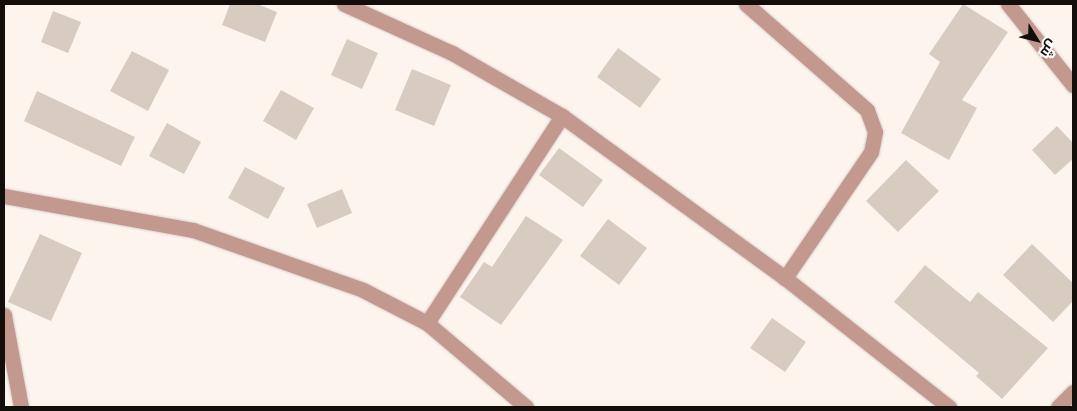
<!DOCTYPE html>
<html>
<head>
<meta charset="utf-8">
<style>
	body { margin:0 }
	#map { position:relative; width:1077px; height:411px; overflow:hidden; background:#fef4ee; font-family:Mulish,Cairo,sans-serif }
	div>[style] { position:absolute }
	.building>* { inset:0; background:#d7ccbf }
	.roads { filter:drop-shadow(0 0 1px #d8cfca) drop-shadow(0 0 1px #d8cfca) }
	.minor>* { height:15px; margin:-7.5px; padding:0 7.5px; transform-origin:7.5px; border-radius:7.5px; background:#c2988f }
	span { translate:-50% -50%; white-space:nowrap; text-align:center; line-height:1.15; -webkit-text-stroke:4px #fff; paint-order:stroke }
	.frame { position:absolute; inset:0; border:5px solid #130e0a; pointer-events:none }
	.north { position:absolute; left:1012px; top:15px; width:50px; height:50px; -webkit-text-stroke:4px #fff; paint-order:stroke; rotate:126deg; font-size:14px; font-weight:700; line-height:20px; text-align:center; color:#130e0a }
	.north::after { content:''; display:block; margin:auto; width:18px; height:22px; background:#130e0a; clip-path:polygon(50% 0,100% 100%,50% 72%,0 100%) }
</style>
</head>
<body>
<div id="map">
	<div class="building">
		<i style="clip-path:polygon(230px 4px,257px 4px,277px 12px,265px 42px,222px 25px)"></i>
		<i style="clip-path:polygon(963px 4px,1008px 32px,962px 100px,977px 108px,949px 160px,901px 133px,940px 62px,929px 54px)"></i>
		<i style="clip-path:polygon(53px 11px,81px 22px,68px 53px,41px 42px)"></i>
		<i style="clip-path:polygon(347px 39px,378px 53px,362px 89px,331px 75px)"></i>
		<i style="clip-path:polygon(618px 48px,661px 79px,640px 108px,597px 77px)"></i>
		<i style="clip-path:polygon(132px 51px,169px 70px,148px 111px,110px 91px)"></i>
		<i style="clip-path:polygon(412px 69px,451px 85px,434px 126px,395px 110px)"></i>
		<i style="clip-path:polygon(281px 90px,314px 108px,296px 140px,263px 121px)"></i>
		<i style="clip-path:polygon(37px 91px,135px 137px,121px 166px,24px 121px)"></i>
		<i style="clip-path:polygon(167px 123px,201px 142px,184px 174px,149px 156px)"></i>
		<i style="clip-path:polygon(1057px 126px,1073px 143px,1073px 159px,1055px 175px,1032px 150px)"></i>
		<i style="clip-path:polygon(559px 148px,603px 180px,583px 207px,539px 175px)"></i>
		<i style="clip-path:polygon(906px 160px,939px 191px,898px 232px,866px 201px)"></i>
		<i style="clip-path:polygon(245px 167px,285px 188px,268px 219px,228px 198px)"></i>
		<i style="clip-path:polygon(342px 189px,352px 213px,317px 228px,307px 204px)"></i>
		<i style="clip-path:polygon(526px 216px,563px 240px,501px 325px,460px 297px,484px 262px,492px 267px)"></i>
		<i style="clip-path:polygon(608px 219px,647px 248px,619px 285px,580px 256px)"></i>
		<i style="clip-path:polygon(40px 234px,82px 253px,51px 321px,8px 302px)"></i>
		<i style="clip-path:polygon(1032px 244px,1073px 283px,1073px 301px,1053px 322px,1003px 275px)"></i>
		<i style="clip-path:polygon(925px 265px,970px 302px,978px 292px,1048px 348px,1002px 399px,976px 376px,979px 373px,894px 302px)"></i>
		<i style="clip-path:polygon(772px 318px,806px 342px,785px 372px,750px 348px)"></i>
	</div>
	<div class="roads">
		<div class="minor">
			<i style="left:344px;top:4px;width:119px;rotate:24.4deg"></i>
			<i style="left:452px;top:53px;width:127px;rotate:29.8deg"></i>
			<i style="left:562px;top:116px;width:276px;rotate:36deg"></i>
			<i style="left:785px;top:278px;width:209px;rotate:38.2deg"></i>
			<i style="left:746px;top:4px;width:161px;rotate:41.2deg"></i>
			<i style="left:867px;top:110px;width:23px;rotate:70deg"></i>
			<i style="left:875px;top:132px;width:20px;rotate:101deg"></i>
			<i style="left:871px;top:152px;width:153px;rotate:124.3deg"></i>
			<i style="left:1008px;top:4px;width:104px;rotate:51.3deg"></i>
			<i style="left:4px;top:196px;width:192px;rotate:10.2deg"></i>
			<i style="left:193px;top:230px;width:180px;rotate:19.4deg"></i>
			<i style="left:363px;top:290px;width:72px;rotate:27.3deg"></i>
			<i style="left:427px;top:323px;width:130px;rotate:40.3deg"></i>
			<i style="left:4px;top:315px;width:94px;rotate:79.5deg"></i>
			<i style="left:427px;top:323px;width:247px;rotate:-56.9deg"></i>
			<i style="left:1058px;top:407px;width:21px;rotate:-45deg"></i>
		</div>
	</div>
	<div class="frame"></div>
	<div class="north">ش</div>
</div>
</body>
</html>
